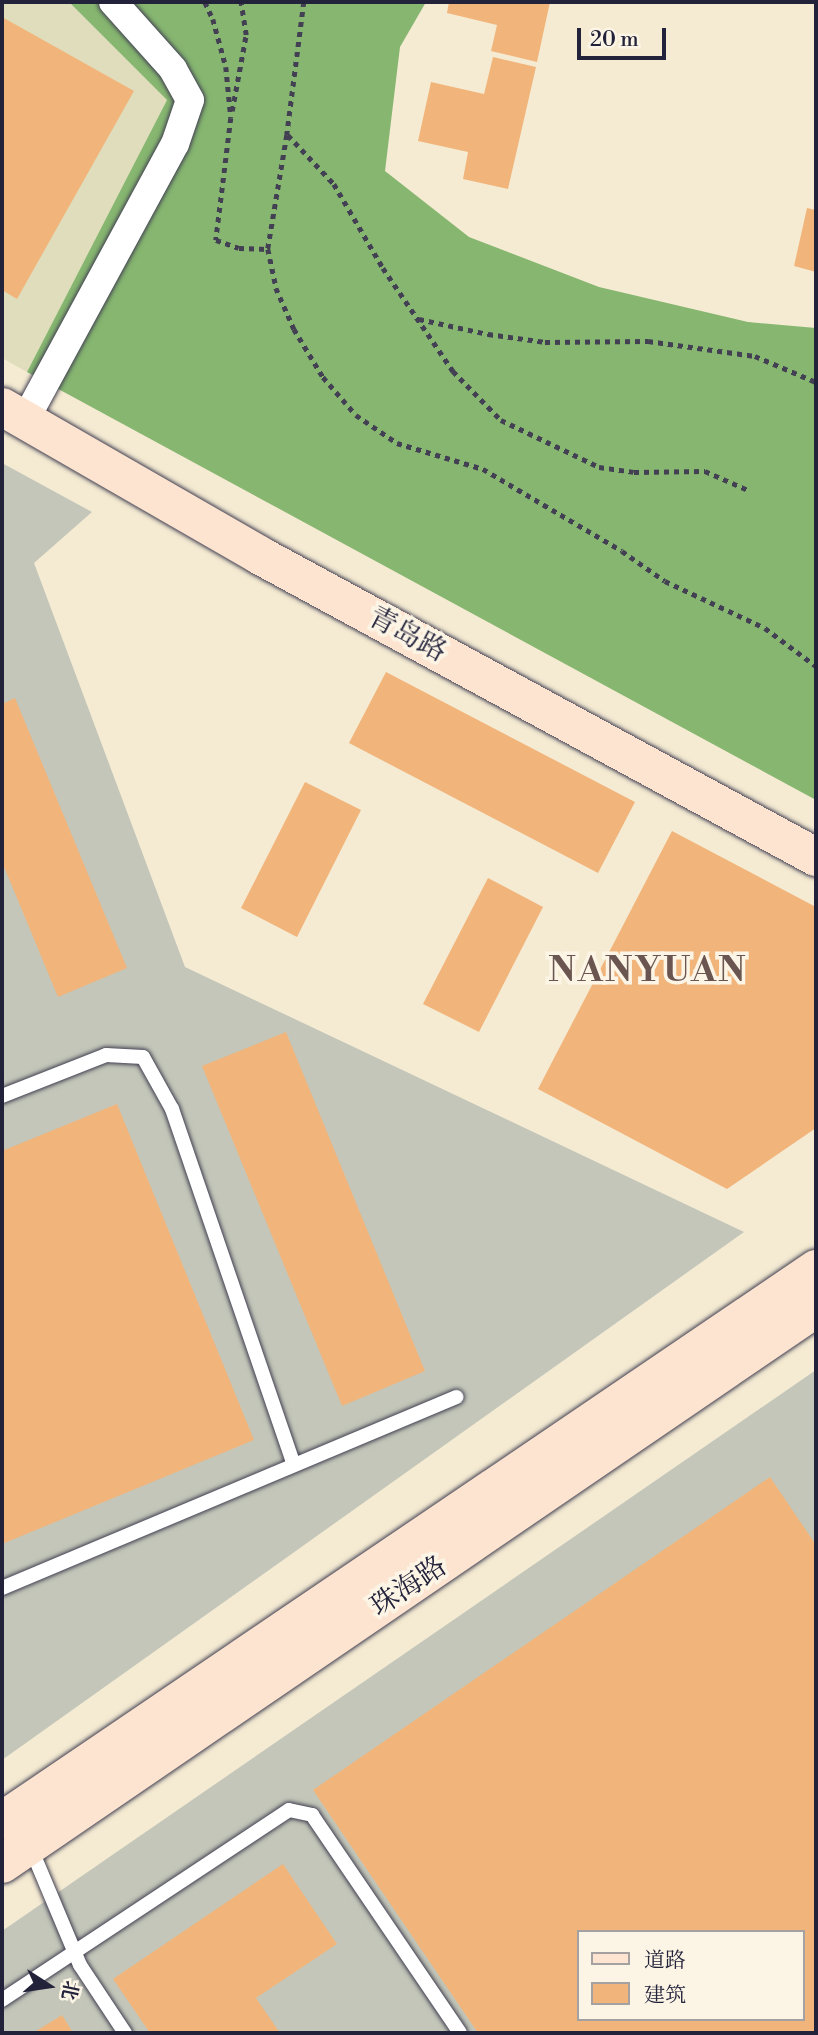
<!DOCTYPE html>
<html>
<head>
<meta charset="utf-8">
<style>
	body { margin:0 }
	#map { position:relative; width:818px; height:2035px; overflow:hidden; background:#f5ebd3; font-family:"Libre Bodoni","Noto Serif SC",serif }
	div>[style] { position:absolute }
	.built>* { inset:0; background:#dfddbb }
	.industrial>* { inset:0; background:#c3c6b9 }
	.forest>* { inset:0; background:#86b670 }
	.building>* { inset:0; background:#f1b57b }
	.path>* { height:4.5px; margin-top:-2.25px; transform-origin:0; background:repeating-linear-gradient(90deg,#424052 0 5px,transparent 0 10px) }
	.roads { filter:drop-shadow(0 0 2px #424052) drop-shadow(0 0 2px #424052) }
	.lane>* { height:14px; margin:-7px; padding:0 7px; transform-origin:7px; border-radius:7px; background:#fff }
	.street>* { height:28px; margin:-14px; padding:0 14px; transform-origin:14px; border-radius:14px; background:#fff }
	.secondary>* { height:38px; margin:-19px; padding:0 19px; transform-origin:19px; border-radius:19px; background:#fde4d1 }
	span { translate:-50% -50%; white-space:nowrap; text-align:center; line-height:1.15; -webkit-text-stroke:7px #fcf5e5; paint-order:stroke }
	.street-label { font-size:28px; color:#22223b }
	.district-label { font-size:35px; color:#6a5551; font-weight:700; letter-spacing:2px }
	.frame { position:absolute; inset:0; border:4px solid #22223b; pointer-events:none }
	.legend { position:absolute; left:577px; top:1930px; width:228px; height:91px; box-sizing:border-box; background:#fcf5e5; border:2px solid #a5a1a1; margin:0; padding:9px 12px; list-style:none; font-size:21px; color:#22223b }
	.legend li { display:flex; align-items:center; gap:14px; height:35px }
	.legend b { width:35px; border:2px solid #a5a1a1 }
	.north { position:absolute; left:14px; top:1951px; width:70px; height:70px; -webkit-text-stroke:5px #fcf5e5; paint-order:stroke; rotate:102deg; font-size:19px; font-weight:700; line-height:28px; text-align:center; color:#22223b }
	.north::after { content:''; display:block; margin:auto; width:24px; height:32px; background:#22223b; clip-path:polygon(50% 0,100% 100%,50% 72%,0 100%) }
	.scale { position:absolute; left:577px; top:28px; width:89px; height:32px; box-sizing:border-box; border:4px solid #22223b; border-top:0; padding-left:9px; font-size:21px; line-height:24px; white-space:nowrap; color:#22223b; -webkit-text-stroke:5px #fcf5e5; paint-order:stroke }
</style>
</head>
<body>
<div id="map">
	<div class="built">
		<i style="clip-path:polygon(2px 2px,69px 2px,167px 100px,27px 372px,2px 358px)"></i>
	</div>
	<div class="industrial">
		<i style="clip-path:polygon(2px 463px,92px 512px,34px 563px,185px 967px,744px 1232px,2px 1760px)"></i>
		<i style="clip-path:polygon(evenodd,816px 1370px,816px 2033px,2px 2033px,2px 1931px,816px 1370px,578px 1932px,802px 1932px,802px 2019px,578px 2019px,578px 1932px)"></i>
	</div>
	<div class="forest">
		<i style="clip-path:polygon(69px 2px,426px 2px,400px 47px,385px 171px,469px 237px,599px 287px,748px 322px,816px 328px,816px 800px,27px 372px,167px 100px)"></i>
	</div>
	<div class="building">
		<i style="clip-path:polygon(449px 2px,550px 2px,537px 62px,491px 51px,497px 25px,447px 13px)"></i>
		<i style="clip-path:polygon(2px 17px,134px 91px,17px 299px,2px 290px)"></i>
		<i style="clip-path:polygon(493px 57px,536px 67px,508px 189px,463px 179px,468px 152px,418px 141px,431px 82px,484px 94px)"></i>
		<i style="clip-path:polygon(807px 208px,816px 210px,816px 272px,794px 266px)"></i>
		<i style="clip-path:polygon(386px 672px,635px 802px,598px 873px,349px 743px)"></i>
		<i style="clip-path:polygon(15px 698px,127px 968px,58px 997px,2px 862px,2px 704px)"></i>
		<i style="clip-path:polygon(305px 782px,361px 810px,297px 937px,241px 908px)"></i>
		<i style="clip-path:polygon(672px 831px,816px 907px,816px 1128px,727px 1189px,538px 1089px)"></i>
		<i style="clip-path:polygon(488px 878px,543px 907px,479px 1032px,423px 1004px)"></i>
		<i style="clip-path:polygon(286px 1032px,425px 1371px,342px 1406px,202px 1066px)"></i>
		<i style="clip-path:polygon(117px 1104px,254px 1440px,2px 1544px,2px 1151px)"></i>
		<i style="clip-path:polygon(evenodd,770px 1477px,816px 1545px,816px 2033px,478px 2033px,313px 1790px,770px 1477px,578px 1932px,802px 1932px,802px 2019px,578px 2019px,578px 1932px)"></i>
		<i style="clip-path:polygon(283px 1864px,337px 1944px,256px 1998px,280px 2033px,150px 2033px,113px 1979px)"></i>
		<i style="clip-path:polygon(62px 2015px,73px 2033px,33px 2033px)"></i>
	</div>
	<div class="path">
		<i style="left:205px;top:2px;width:19px;rotate:65deg"></i>
		<i style="left:213px;top:19px;width:50px;rotate:74.8deg"></i>
		<i style="left:226px;top:67px;width:51px;rotate:84.4deg"></i>
		<i style="left:231px;top:118px;width:123px;rotate:97deg"></i>
		<i style="left:216px;top:240px;width:24px;rotate:19deg"></i>
		<i style="left:239px;top:248px;width:29px;rotate:2deg"></i>
		<i style="left:304px;top:2px;width:134px;rotate:97.3deg"></i>
		<i style="left:287px;top:135px;width:116px;rotate:99.5deg"></i>
		<i style="left:268px;top:249px;width:40px;rotate:78deg"></i>
		<i style="left:276px;top:288px;width:45px;rotate:66.3deg"></i>
		<i style="left:294px;top:329px;width:56px;rotate:58.9deg"></i>
		<i style="left:323px;top:377px;width:50px;rotate:49deg"></i>
		<i style="left:356px;top:415px;width:50px;rotate:34.3deg"></i>
		<i style="left:397px;top:443px;width:90px;rotate:16.8deg"></i>
		<i style="left:483px;top:469px;width:161px;rotate:30.5deg"></i>
		<i style="left:622px;top:551px;width:52px;rotate:34.9deg"></i>
		<i style="left:665px;top:581px;width:110px;rotate:25.2deg"></i>
		<i style="left:765px;top:628px;width:64px;rotate:36.7deg"></i>
		<i style="left:232px;top:111px;width:77px;rotate:-79.6deg"></i>
		<i style="left:246px;top:35px;width:33px;rotate:-99deg"></i>
		<i style="left:288px;top:135px;width:67px;rotate:46.8deg"></i>
		<i style="left:334px;top:184px;width:97px;rotate:59.7deg"></i>
		<i style="left:383px;top:268px;width:125px;rotate:55.8deg"></i>
		<i style="left:453px;top:371px;width:69px;rotate:45.6deg"></i>
		<i style="left:501px;top:420px;width:109px;rotate:25.6deg"></i>
		<i style="left:599px;top:467px;width:35px;rotate:8deg"></i>
		<i style="left:634px;top:472px;width:71px;rotate:-0.8deg"></i>
		<i style="left:705px;top:471px;width:47px;rotate:23.8deg"></i>
		<i style="left:419px;top:319px;width:71px;rotate:12.3deg"></i>
		<i style="left:488px;top:334px;width:58px;rotate:8deg"></i>
		<i style="left:545px;top:342px;width:103px;rotate:-0.6deg"></i>
		<i style="left:648px;top:341px;width:108px;rotate:8deg"></i>
		<i style="left:755px;top:356px;width:66px;rotate:23.1deg"></i>
	</div>
	<div class="roads">
		<div class="lane">
			<i style="left:2px;top:1096px;width:112px;rotate:-21.5deg"></i>
			<i style="left:106px;top:1055px;width:37px;rotate:3deg"></i>
			<i style="left:143px;top:1057px;width:60px;rotate:60.9deg"></i>
			<i style="left:172px;top:1109px;width:376px;rotate:71.1deg"></i>
			<i style="left:2px;top:1588px;width:493px;rotate:-22.8deg"></i>
			<i style="left:30px;top:1846px;width:129px;rotate:67.2deg"></i>
			<i style="left:80px;top:1965px;width:82px;rotate:56.5deg"></i>
			<i style="left:2px;top:2000px;width:344px;rotate:-33.5deg"></i>
			<i style="left:289px;top:1810px;width:24px;rotate:12deg"></i>
			<i style="left:312px;top:1815px;width:263px;rotate:55.8deg"></i>
		</div>
		<div class="street">
			<i style="left:25px;top:420px;width:314px;rotate:-61.5deg"></i>
			<i style="left:175px;top:144px;width:46px;rotate:-71.2deg"></i>
			<i style="left:190px;top:100px;width:35px;rotate:-119deg"></i>
			<i style="left:173px;top:69px;width:90px;rotate:-131.8deg"></i>
		</div>
		<div class="secondary">
			<i style="left:2px;top:407px;width:297px;rotate:29.9deg"></i>
			<i style="left:259px;top:555px;width:634px;rotate:28.47deg"></i>
			<i style="left:2px;top:1821px;width:984px;rotate:-34.14deg"></i>
			<i style="left:2px;top:1864px;width:986px;rotate:-34.33deg"></i>
		</div>
	</div>
	<div class="street-label">
		<span style="left:407px;top:635px;rotate:28deg">青岛路</span>
		<span style="left:409px;top:1587px;rotate:-34deg">珠海路</span>
	</div>
	<div class="district-label">
		<span style="left:648px;top:971px">NANYUAN</span>
	</div>
	<div class="frame"></div>
	<ul class="legend">
	<li><b style="height:9px;background:#fde4d1"></b>道路</li>
	<li><b style="height:19px;background:#f1b57b"></b>建筑</li>
	</ul>
	<div class="north">北</div>
	<div class="scale">20 m</div>
</div>
</body>
</html>
